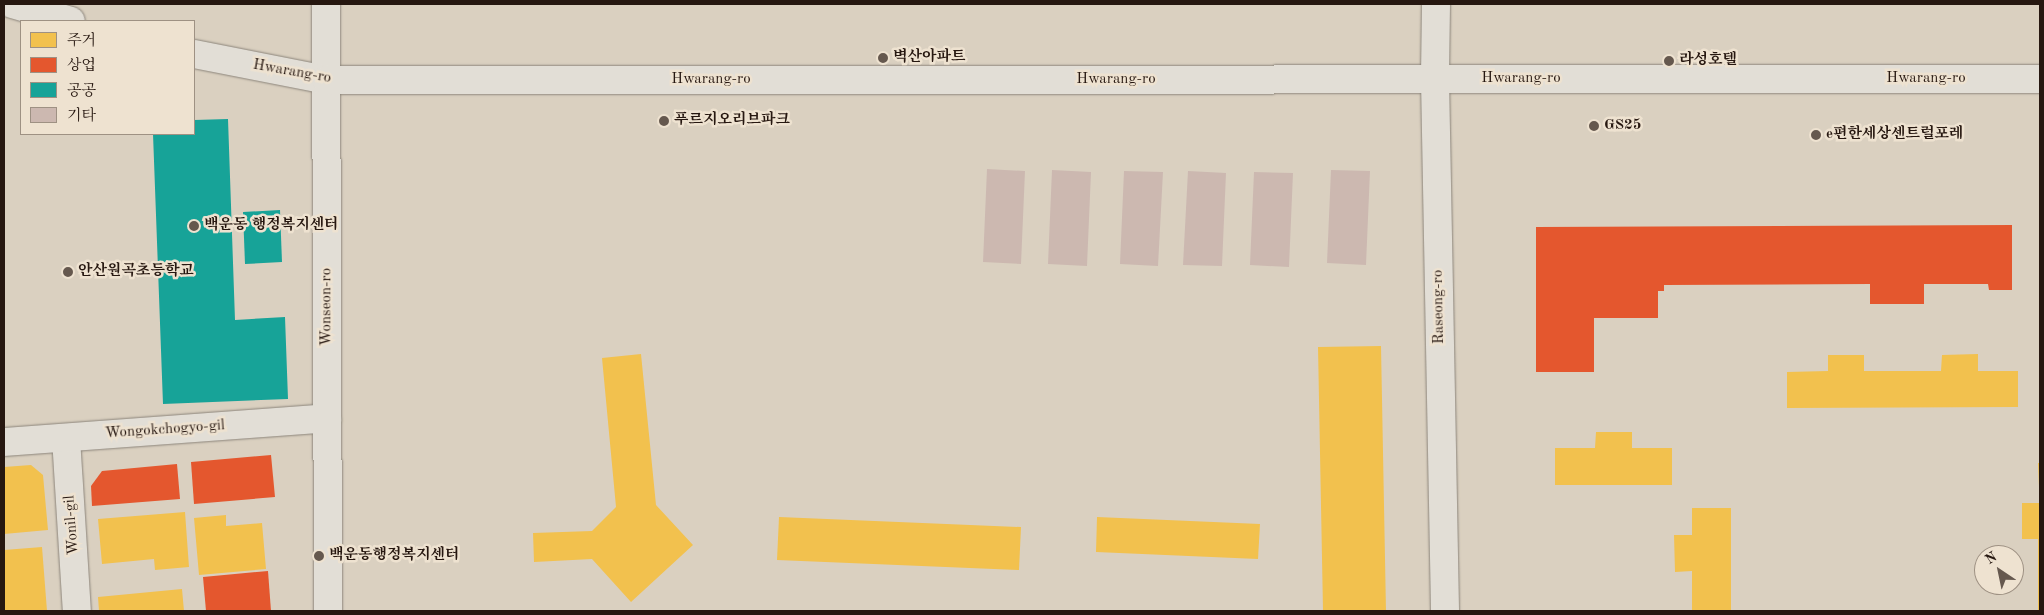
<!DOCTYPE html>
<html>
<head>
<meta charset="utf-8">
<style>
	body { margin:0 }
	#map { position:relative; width:2044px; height:615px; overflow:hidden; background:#dad0c0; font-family:"Old Standard TT","Noto Serif KR",serif }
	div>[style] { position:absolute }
	.homes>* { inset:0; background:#f2c14e }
	.shops>* { inset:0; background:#e4572e }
	.public>* { inset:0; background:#17a398 }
	.building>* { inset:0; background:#ccb8b0 }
	.roads { filter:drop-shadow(0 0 1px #8c857b) drop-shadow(0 0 1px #8c857b) }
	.street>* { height:28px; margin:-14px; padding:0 14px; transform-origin:14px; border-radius:14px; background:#e2ded6 }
	.secondary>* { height:28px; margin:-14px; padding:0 14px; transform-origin:14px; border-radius:14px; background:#e2ded6 }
	.dots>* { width:14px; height:14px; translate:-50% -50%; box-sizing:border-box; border:2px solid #eee2d0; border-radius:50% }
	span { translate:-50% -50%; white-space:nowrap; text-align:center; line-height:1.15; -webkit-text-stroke:5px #eee2d0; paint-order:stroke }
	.poi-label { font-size:15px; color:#261710; font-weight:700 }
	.left { translate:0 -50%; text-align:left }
	.street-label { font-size:15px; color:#261710 }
	.frame { position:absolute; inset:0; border:5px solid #261710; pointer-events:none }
	.legend { position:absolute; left:20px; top:20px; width:175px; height:115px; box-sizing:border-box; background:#eee2d0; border:1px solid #9e9183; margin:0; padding:6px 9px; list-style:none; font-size:15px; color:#261710 }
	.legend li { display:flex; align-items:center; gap:10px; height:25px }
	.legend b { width:25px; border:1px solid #9e9183 }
	.north { position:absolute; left:1974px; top:545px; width:50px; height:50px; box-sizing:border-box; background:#eee2d0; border:1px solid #9e9183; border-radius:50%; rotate:326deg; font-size:14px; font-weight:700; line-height:20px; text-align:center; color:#261710 }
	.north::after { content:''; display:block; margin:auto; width:18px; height:22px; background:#65584e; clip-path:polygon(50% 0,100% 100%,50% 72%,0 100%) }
</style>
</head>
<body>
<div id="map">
	<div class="homes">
		<i style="clip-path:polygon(1381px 346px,1386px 611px,1323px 611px,1318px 347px)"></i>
		<i style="clip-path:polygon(641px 354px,656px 505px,693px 545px,631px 602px,592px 559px,534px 562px,533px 533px,592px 531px,616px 507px,602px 358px)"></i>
		<i style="clip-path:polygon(1978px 354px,1978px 371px,2018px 371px,2018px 407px,1787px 408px,1787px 372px,1828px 371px,1828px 355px,1864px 355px,1864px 371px,1941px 371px,1942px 355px)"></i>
		<i style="clip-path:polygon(1596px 432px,1632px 432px,1632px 448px,1672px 448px,1672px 485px,1555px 485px,1555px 448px,1595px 448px)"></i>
		<i style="clip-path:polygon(2038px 463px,2040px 463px,2040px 487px,2039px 487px)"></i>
		<i style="clip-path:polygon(31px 465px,43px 475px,48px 530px,4px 534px,4px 467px)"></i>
		<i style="clip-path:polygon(2022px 503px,2040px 503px,2040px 611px,2038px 611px,2038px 539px,2022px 539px)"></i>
		<i style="clip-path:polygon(1692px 508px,1731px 508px,1731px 611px,1692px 611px,1692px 571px,1675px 572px,1674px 535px,1692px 535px)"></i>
		<i style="clip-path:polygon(185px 512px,189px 567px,155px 570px,154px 559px,102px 564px,98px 519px)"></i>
		<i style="clip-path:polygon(226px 515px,226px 526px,262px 523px,266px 569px,199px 575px,194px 518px)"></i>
		<i style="clip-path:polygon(779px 517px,1021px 527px,1019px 570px,777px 560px)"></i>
		<i style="clip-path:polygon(1097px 517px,1260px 524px,1258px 559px,1096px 552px)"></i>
		<i style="clip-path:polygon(42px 547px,47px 611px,4px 611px,4px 550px)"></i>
		<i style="clip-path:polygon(182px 589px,184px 611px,99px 611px,98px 597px)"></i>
	</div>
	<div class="shops">
		<i style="clip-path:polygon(2012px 225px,2012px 290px,1989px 290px,1988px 284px,1924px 284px,1924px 304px,1870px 304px,1870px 284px,1664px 285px,1664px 291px,1658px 291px,1658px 318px,1594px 318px,1594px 372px,1536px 372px,1536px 227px)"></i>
		<i style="clip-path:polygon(271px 455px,275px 497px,194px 504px,191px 462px)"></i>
		<i style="clip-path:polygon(177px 464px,180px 499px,92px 506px,91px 486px,102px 471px)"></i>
		<i style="clip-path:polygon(268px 571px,271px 611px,206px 611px,203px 577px)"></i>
	</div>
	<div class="public">
		<i style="clip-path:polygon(228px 119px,235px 320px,285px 317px,288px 399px,163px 404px,153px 134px,194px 134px,194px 120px)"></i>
		<i style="clip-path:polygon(280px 210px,282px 262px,245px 264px,243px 212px)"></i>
	</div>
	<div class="building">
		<i style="clip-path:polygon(987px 169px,1025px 171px,1021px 264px,983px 262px)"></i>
		<i style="clip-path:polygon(1052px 170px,1091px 172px,1087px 266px,1048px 264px)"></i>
		<i style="clip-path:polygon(1331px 170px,1370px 171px,1366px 265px,1327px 263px)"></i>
		<i style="clip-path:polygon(1124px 171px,1163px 172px,1158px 266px,1120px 264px)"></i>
		<i style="clip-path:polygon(1188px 171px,1226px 173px,1222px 266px,1183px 265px)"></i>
		<i style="clip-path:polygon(1254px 172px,1293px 173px,1289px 267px,1250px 265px)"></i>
	</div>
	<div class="roads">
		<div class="street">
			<i style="left:66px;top:438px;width:173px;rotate:86.4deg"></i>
			<i style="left:4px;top:442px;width:324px;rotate:-4.2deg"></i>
		</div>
		<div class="secondary">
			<i style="left:12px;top:4px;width:61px;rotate:16.1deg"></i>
			<i style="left:326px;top:4px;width:607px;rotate:89.81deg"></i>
			<i style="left:1436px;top:4px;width:75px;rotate:90.8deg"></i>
			<i style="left:1435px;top:79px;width:532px;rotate:88.92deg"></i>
			<i style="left:194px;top:54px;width:136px;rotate:11.1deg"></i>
			<i style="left:327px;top:80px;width:1713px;rotate:-0.03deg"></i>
		</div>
	</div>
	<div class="dots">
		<i style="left:883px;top:58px;background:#65584e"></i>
		<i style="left:1669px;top:61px;background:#65584e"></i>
		<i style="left:664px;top:121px;background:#65584e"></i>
		<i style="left:1594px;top:126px;background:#65584e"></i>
		<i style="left:1816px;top:135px;background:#65584e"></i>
		<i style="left:194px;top:226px;background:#65584e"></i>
		<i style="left:68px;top:272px;background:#65584e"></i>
		<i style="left:319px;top:556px;background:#65584e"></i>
	</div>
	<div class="poi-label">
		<span class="left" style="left:893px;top:58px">벽산아파트</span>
		<span class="left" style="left:1679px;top:61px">라성호텔</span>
		<span class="left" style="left:674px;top:121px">푸르지오리브파크</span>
		<span class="left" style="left:1604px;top:126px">GS25</span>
		<span class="left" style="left:1826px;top:135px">e편한세상센트럴포레</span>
		<span class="left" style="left:204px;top:226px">백운동 행정복지센터</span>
		<span class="left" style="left:78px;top:272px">안산원곡초등학교</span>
		<span class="left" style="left:329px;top:556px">백운동행정복지센터</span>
	</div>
	<div class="street-label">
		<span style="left:292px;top:72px;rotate:10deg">Hwarang-ro</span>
		<span style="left:1521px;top:79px">Hwarang-ro</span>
		<span style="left:1926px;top:79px">Hwarang-ro</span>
		<span style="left:711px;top:80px">Hwarang-ro</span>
		<span style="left:1116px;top:80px">Hwarang-ro</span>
		<span style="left:327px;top:307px;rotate:-90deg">Wonseon-ro</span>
		<span style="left:1439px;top:307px;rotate:-91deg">Raseong-ro</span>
		<span style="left:165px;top:430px;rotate:-4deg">Wongokchogyo-gil</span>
		<span style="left:72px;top:525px;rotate:-94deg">Wonil-gil</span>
	</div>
	<div class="frame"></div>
	<ul class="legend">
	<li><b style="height:14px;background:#f2c14e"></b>주거</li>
	<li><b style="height:14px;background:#e4572e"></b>상업</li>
	<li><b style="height:14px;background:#17a398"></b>공공</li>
	<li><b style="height:14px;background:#ccb8b0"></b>기타</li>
	</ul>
	<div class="north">N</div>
</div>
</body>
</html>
